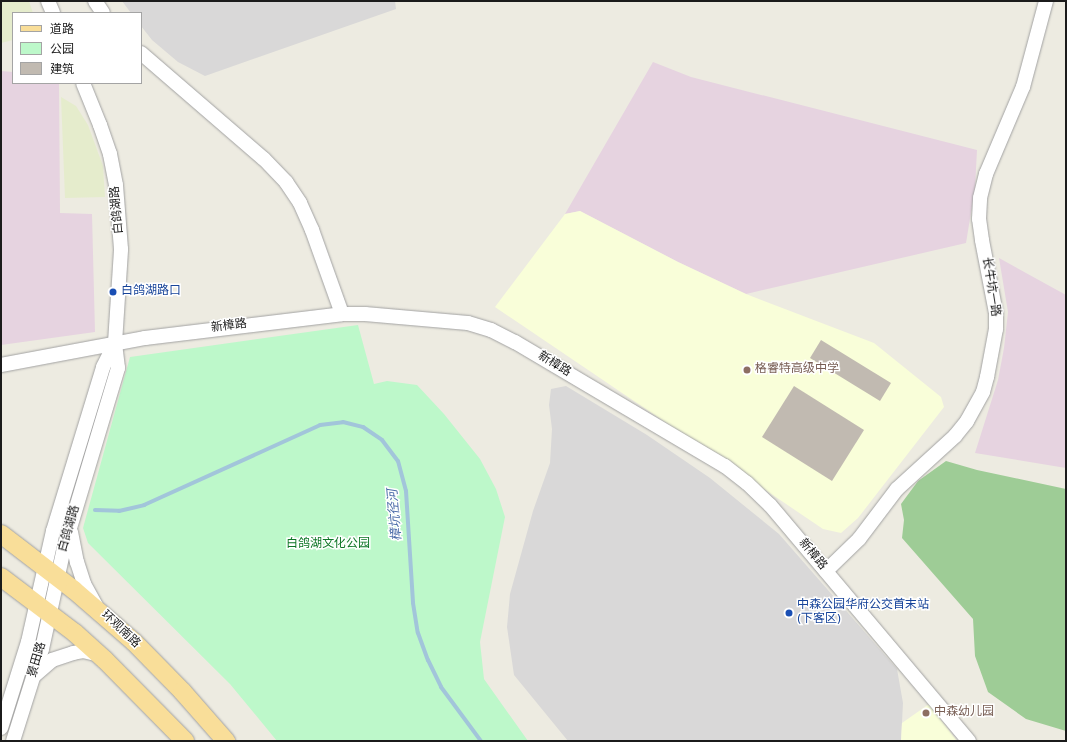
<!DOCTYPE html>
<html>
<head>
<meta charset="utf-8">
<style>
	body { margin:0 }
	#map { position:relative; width:1067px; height:742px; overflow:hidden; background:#edebe1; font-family:Overpass,"Noto Sans SC",sans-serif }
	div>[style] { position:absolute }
	.residential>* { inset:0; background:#d9d8d8 }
	.industrial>* { inset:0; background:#e6d3e0 }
	.education>* { inset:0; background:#f9fed9 }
	.farmland>* { inset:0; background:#e5eccc }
	.forest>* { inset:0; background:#9ecc96 }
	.park>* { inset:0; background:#bdf8ca }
	.stream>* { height:4px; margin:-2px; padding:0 2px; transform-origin:2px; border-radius:2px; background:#a2c5da }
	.building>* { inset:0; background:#c1bab1 }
	.roads { filter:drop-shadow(0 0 1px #a2a2a2) drop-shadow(0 0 1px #a2a2a2) }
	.minor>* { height:14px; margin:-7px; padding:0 7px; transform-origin:7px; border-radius:7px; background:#fff }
	.major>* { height:18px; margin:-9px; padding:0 9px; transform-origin:9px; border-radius:9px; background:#f9de99 }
	.dots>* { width:11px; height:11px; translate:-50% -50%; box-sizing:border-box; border:2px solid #fff; border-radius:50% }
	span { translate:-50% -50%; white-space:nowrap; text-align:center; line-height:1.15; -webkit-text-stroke:3px #fff; paint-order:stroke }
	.street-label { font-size:12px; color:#1b1b1b }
	.transit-label { font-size:12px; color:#164399 }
	.left { translate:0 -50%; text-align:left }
	.education-label { font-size:12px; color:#785e54 }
	.park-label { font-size:12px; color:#0d7525 }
	.water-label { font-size:13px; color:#4b6ca8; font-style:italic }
	.frame { position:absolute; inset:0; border:2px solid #1b1b1b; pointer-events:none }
	.legend { position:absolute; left:12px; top:12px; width:130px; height:72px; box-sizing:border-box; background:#fff; border:1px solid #a4a4a4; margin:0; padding:5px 7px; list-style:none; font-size:12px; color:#1b1b1b }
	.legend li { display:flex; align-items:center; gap:8px; height:20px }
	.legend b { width:20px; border:1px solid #a4a4a4 }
</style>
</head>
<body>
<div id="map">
	<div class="residential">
		<i style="clip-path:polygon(122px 1px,395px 1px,396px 9px,205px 76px,178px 62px,152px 40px,141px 26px,141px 13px,131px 13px)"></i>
		<i style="clip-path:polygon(566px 386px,647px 435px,710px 478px,779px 534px,897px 669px,903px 703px,901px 741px,568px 741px,514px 675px,507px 627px,510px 594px,533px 511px,550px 463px,552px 429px,549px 405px,551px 389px)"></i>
	</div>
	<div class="industrial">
		<i style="clip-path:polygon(653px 62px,691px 77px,977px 150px,975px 188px,966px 243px,746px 294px,678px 262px,580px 211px,565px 214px)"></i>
		<i style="clip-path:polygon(1px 71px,13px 72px,13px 83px,59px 83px,60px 213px,92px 214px,95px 332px,1px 345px)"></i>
		<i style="clip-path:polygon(999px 258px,1066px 295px,1066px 468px,975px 453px,998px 380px,1004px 348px,1008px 312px)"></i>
	</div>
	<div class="education">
		<i style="clip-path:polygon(580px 211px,678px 262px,746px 294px,874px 343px,941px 397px,944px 407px,858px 518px,841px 533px,823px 529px,495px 307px,565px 214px)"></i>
		<i style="clip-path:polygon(929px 704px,957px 741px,901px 741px,902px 723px)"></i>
	</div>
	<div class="farmland">
		<i style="clip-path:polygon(1px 1px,29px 1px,33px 13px,13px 13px,13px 40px,1px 43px)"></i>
		<i style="clip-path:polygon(61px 97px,76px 106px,88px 125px,103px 166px,105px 197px,65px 198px)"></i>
	</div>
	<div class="forest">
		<i style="clip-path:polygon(946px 461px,977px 470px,1066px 489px,1066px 731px,1026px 719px,988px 692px,975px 656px,973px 619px,902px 538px,904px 520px,901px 504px,918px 481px)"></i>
	</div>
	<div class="park">
		<i style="clip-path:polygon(358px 325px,374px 384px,387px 381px,417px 385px,444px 414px,480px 459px,496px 489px,505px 517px,480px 642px,484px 679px,528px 741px,277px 741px,230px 684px,88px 543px,83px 528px,130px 357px)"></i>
	</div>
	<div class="stream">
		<i style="left:95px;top:510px;width:24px;rotate:2deg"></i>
		<i style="left:119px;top:511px;width:26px;rotate:-13deg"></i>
		<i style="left:144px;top:505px;width:193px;rotate:-24.4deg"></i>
		<i style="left:320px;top:425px;width:23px;rotate:-7deg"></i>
		<i style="left:343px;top:422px;width:21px;rotate:14deg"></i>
		<i style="left:363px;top:427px;width:23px;rotate:34deg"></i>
		<i style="left:382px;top:440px;width:26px;rotate:53deg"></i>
		<i style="left:398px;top:461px;width:31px;rotate:75deg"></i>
		<i style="left:406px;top:491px;width:112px;rotate:86.4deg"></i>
		<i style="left:413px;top:603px;width:30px;rotate:81deg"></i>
		<i style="left:418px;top:633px;width:29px;rotate:70deg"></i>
		<i style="left:428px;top:660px;width:30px;rotate:64deg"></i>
		<i style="left:441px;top:687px;width:67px;rotate:53.5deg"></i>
	</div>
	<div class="building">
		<i style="clip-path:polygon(821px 340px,891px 383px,880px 401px,810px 358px)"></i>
		<i style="clip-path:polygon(794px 386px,864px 430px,832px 481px,762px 437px)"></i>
	</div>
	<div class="roads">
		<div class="minor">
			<i style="left:48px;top:1px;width:13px;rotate:67deg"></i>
			<i style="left:95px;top:1px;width:14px;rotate:56deg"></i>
			<i style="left:141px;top:53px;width:162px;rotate:40.8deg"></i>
			<i style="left:264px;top:159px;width:32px;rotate:46deg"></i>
			<i style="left:286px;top:182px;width:25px;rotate:56deg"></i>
			<i style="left:300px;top:203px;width:30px;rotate:66deg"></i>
			<i style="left:312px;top:230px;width:89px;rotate:70.3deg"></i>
			<i style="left:1px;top:365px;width:147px;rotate:-10.6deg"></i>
			<i style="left:145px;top:338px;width:198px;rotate:-6.9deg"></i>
			<i style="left:342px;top:314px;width:23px"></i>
			<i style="left:365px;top:314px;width:103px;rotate:5deg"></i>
			<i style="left:468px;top:323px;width:24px;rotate:17deg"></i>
			<i style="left:491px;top:330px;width:27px;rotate:27deg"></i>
			<i style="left:515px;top:342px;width:244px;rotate:30.6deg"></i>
			<i style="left:725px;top:466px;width:28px;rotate:38deg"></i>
			<i style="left:747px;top:483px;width:32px;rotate:44deg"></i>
			<i style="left:770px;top:505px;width:309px;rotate:49.9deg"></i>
			<i style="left:71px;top:532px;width:31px;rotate:79deg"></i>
			<i style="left:77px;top:562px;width:23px;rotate:72deg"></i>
			<i style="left:84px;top:584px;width:25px;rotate:61deg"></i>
			<i style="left:826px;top:571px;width:46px;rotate:-44.1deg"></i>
			<i style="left:859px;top:539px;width:63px;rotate:-52.8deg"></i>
			<i style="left:897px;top:489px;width:79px;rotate:-42.4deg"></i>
			<i style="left:955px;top:436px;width:19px;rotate:-51deg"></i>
			<i style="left:967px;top:421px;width:33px;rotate:-61deg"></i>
			<i style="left:983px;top:392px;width:16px;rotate:-75deg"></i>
			<i style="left:987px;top:377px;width:49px;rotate:-79.4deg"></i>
			<i style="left:996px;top:329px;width:16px;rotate:-90deg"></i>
			<i style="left:996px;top:313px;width:74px;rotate:-100.9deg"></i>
			<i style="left:982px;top:240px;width:21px;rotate:-98deg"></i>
			<i style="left:979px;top:219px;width:21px;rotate:-87deg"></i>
			<i style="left:980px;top:198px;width:25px;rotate:-76deg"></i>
			<i style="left:986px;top:174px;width:95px;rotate:-67deg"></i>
			<i style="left:1023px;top:87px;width:89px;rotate:-75deg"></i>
			<i style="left:35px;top:675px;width:23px;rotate:-41deg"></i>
			<i style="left:52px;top:660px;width:22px;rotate:-18deg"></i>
			<i style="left:73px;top:653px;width:10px;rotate:-11deg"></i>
			<i style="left:83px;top:651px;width:17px;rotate:13deg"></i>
			<i style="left:1px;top:728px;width:90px;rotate:-72.6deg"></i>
			<i style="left:28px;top:642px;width:114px;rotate:-77.3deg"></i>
			<i style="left:53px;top:531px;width:171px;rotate:-73deg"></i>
			<i style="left:103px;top:367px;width:27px;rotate:-63deg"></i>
			<i style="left:13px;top:741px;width:96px;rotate:-72.5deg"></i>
			<i style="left:42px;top:649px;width:103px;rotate:-77.7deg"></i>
			<i style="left:64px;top:548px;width:188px;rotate:-73.3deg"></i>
			<i style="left:118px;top:368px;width:25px;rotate:-97deg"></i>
			<i style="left:115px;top:343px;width:94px;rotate:-86.3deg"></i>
			<i style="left:121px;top:249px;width:64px;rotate:-94.5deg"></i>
			<i style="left:116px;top:185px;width:32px;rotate:-101deg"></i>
			<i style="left:110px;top:154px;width:31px;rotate:-109deg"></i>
			<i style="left:100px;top:125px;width:45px;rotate:-112deg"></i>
		</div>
		<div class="major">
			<i style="left:1px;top:534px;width:92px;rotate:37.5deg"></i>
			<i style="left:74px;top:590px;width:79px;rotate:40.9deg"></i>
			<i style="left:134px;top:642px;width:69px;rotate:45.6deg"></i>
			<i style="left:182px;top:691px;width:67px;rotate:48.7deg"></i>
			<i style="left:1px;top:577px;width:93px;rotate:37.1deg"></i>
			<i style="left:75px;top:633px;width:40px;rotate:42deg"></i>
			<i style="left:105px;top:660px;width:114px;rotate:45.4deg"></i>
		</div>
	</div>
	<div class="dots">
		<i style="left:113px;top:292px;background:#1a4fb4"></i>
		<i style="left:747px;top:370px;background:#8d6e63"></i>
		<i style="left:789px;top:613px;background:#1a4fb4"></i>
		<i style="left:926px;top:713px;background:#8d6e63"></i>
	</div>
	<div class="street-label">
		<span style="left:118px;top:210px;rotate:-95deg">白鸽湖路</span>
		<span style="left:990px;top:287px;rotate:81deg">长牛坑一路</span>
		<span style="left:229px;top:327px;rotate:-7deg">新樟路</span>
		<span style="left:554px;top:365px;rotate:31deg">新樟路</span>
		<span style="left:70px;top:529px;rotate:-74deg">白鸽湖路</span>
		<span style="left:812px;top:555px;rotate:50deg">新樟路</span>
		<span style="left:120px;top:630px;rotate:43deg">环观南路</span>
		<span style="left:38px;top:660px;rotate:-74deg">景田路</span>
	</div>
	<div class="transit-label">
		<span class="left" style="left:121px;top:292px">白鸽湖路口</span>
		<span class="left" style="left:797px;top:613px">中森公园华府公交首末站<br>(下客区)</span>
	</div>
	<div class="education-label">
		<span class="left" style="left:755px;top:370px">格睿特高级中学</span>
		<span class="left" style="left:934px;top:713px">中森幼儿园</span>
	</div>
	<div class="park-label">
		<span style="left:328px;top:545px">白鸽湖文化公园</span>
	</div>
	<div class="water-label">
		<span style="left:396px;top:515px;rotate:-95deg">樟坑径河</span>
	</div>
	<div class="frame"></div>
	<ul class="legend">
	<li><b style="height:5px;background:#f9de99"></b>道路</li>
	<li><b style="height:11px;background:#bdf8ca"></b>公园</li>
	<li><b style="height:11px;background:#c1bab1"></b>建筑</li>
	</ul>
</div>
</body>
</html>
